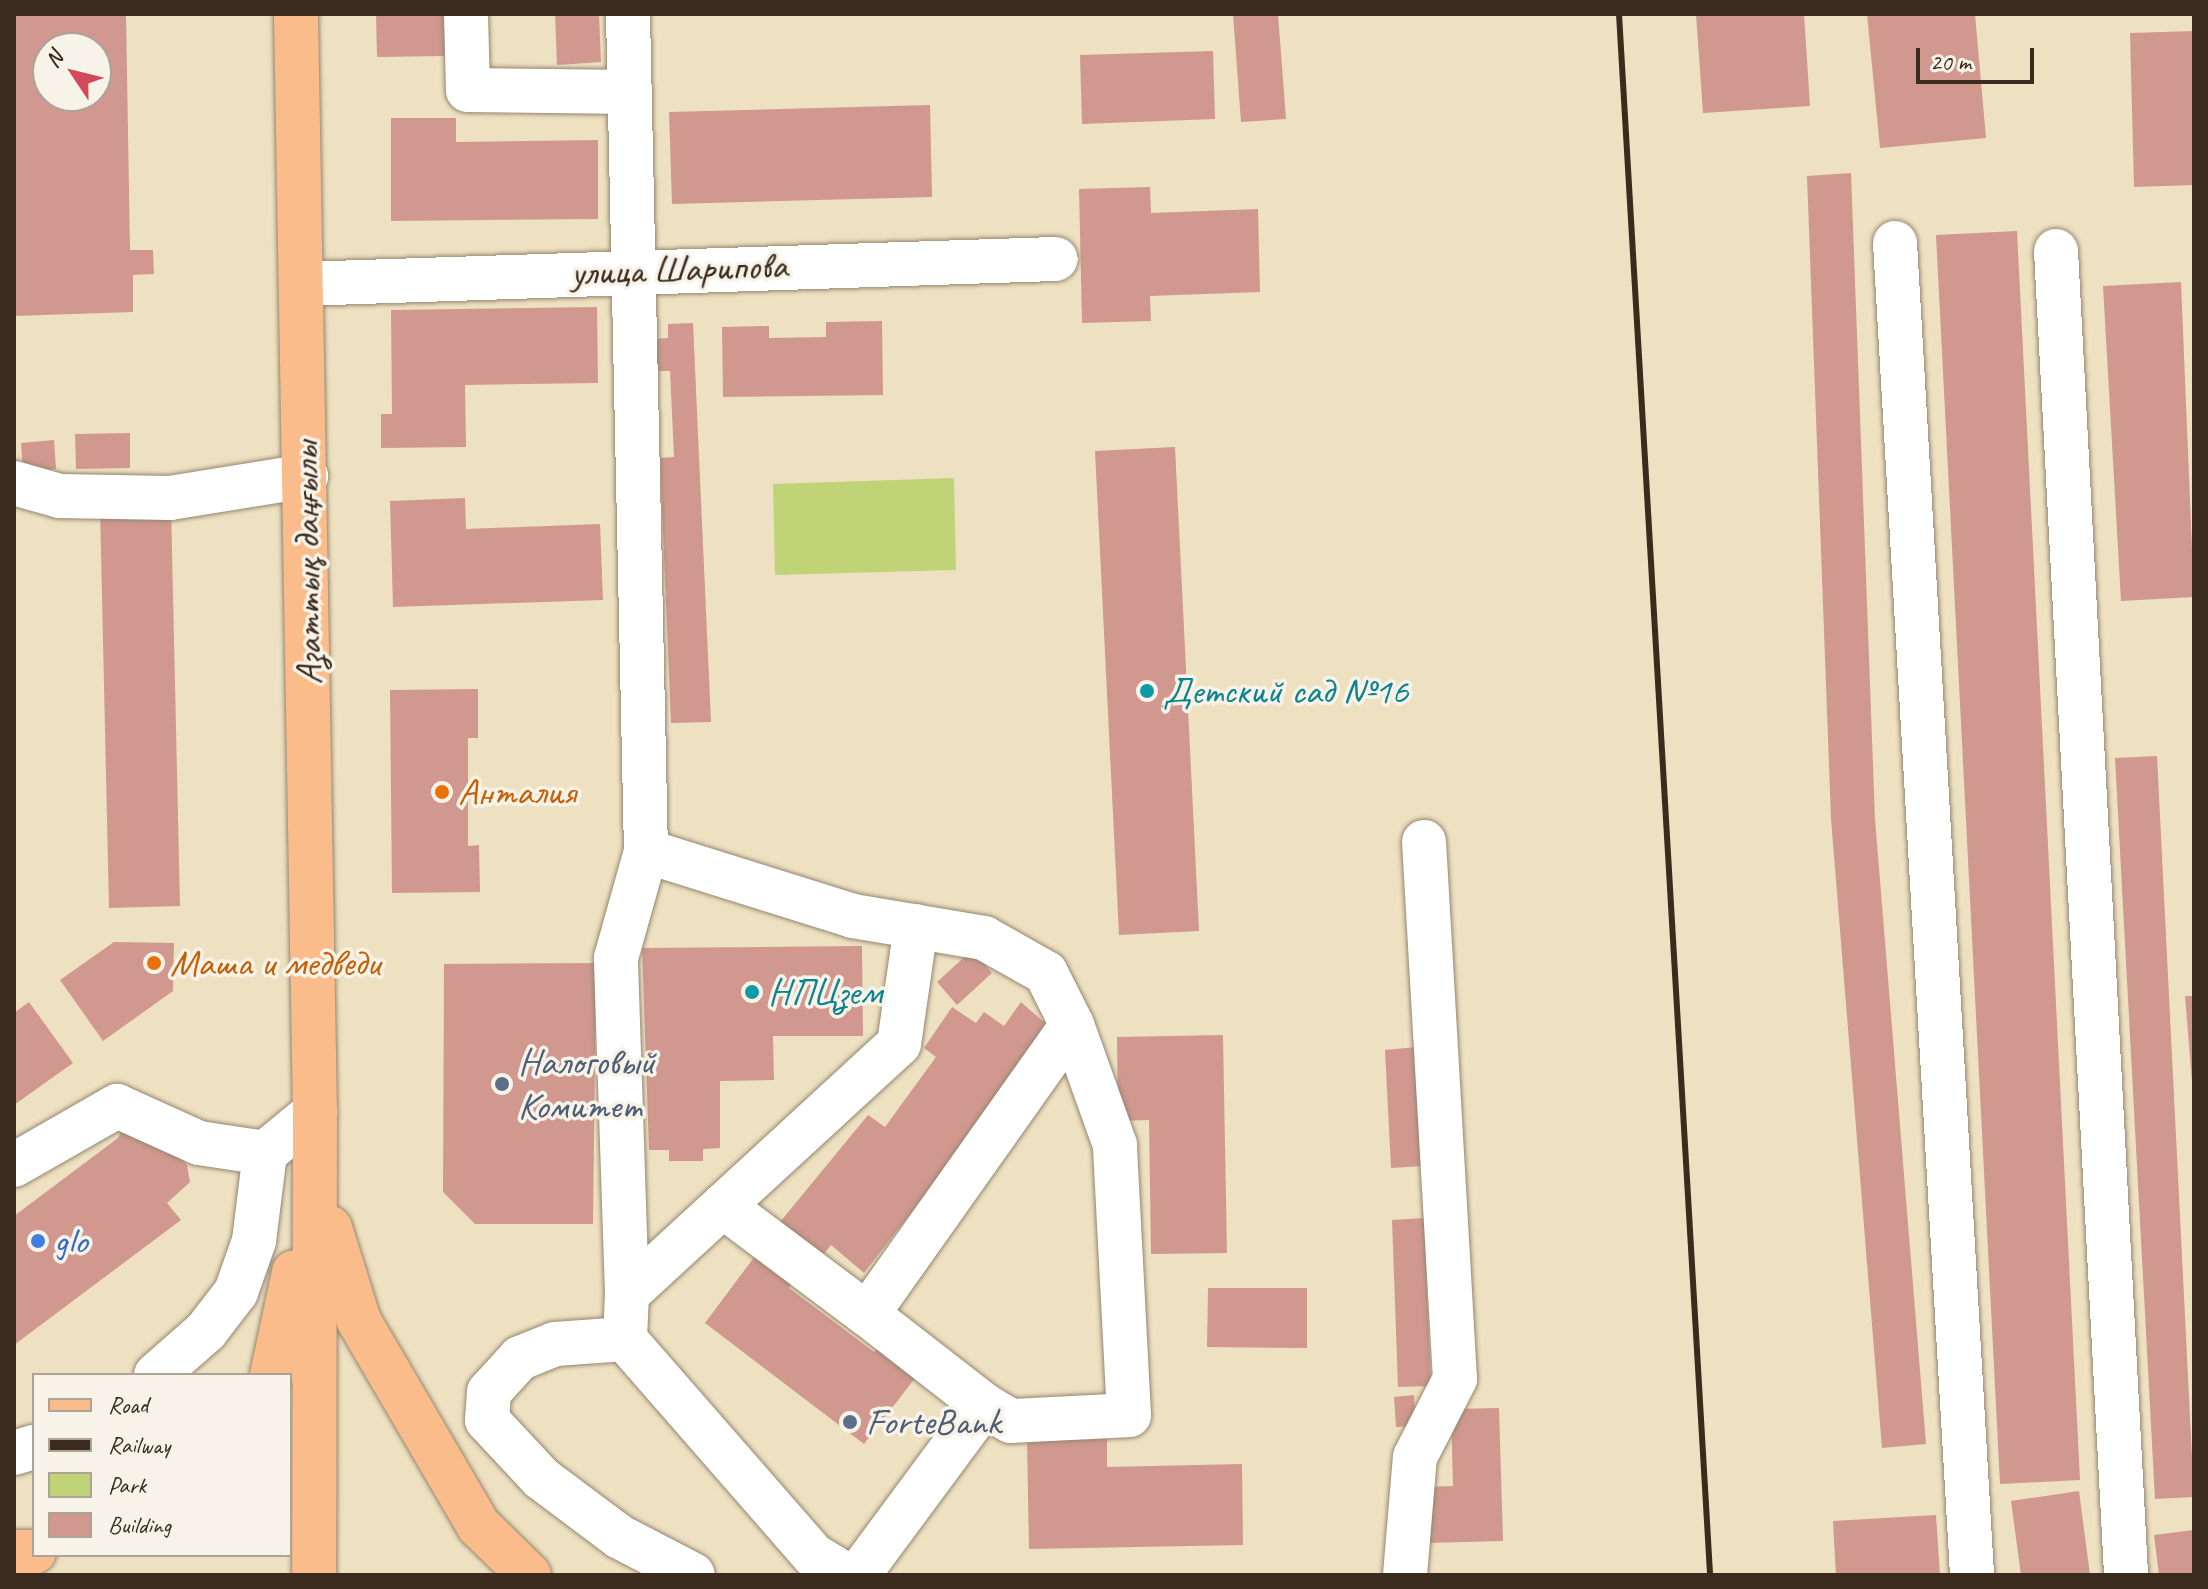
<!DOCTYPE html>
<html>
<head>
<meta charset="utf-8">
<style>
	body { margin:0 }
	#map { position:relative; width:2208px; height:1589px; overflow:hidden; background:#eee1c1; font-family:Caveat,sans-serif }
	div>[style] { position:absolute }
	.green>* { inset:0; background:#c0d477 }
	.building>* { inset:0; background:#d0988f }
	.roads { filter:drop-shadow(0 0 2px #948670) drop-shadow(0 0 2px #948670) }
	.minor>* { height:44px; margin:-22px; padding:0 22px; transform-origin:22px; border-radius:22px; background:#fff }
	.major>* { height:44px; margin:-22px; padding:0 22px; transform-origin:22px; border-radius:22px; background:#fabc8b }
	.rail>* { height:6px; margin:-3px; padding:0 3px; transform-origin:3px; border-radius:3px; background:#3b2a1e }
	.dots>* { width:22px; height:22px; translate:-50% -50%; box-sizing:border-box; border:4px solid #f7f3e8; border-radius:50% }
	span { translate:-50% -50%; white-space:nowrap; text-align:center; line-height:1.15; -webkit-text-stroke:7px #f7f3e8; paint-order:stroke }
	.street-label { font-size:38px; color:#3b2a1e }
	.culture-label { font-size:38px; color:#0d838f }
	.left { translate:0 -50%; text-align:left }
	.food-label { font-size:38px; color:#c56008 }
	.service-label { font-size:38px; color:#4e5e75 }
	.shop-label { font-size:38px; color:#366cbe }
	.frame { position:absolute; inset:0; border:16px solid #3b2a1e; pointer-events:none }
	.legend { position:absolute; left:32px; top:1373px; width:260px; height:184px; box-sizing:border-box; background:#f7f3e8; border:2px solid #aca397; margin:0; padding:10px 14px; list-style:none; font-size:24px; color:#3b2a1e }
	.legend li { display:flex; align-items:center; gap:16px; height:40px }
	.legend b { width:40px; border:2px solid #aca397 }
	.north { position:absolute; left:32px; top:32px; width:80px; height:80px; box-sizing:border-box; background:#f7f3e8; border:2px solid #aca397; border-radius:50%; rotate:305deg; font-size:22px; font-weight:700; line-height:32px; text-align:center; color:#3b2a1e }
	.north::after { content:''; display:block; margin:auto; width:28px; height:36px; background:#d1495b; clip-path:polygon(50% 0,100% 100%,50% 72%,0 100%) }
	.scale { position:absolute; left:1916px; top:48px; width:118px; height:36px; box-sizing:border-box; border:4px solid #3b2a1e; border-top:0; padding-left:10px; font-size:24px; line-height:28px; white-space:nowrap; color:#3b2a1e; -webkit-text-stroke:6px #f7f3e8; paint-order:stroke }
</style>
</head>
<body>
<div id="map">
	<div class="green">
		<i style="clip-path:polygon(954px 478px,956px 570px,775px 575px,773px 484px)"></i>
	</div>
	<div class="building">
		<i style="clip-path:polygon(evenodd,14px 14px,126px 14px,130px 250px,153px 250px,154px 274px,133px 275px,133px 312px,14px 316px,14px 14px,48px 48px,96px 48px,96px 96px,48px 96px,48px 48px)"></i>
		<i style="clip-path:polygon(376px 14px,444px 14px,445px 56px,377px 57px)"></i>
		<i style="clip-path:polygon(555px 14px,599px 14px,601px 62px,557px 65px)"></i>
		<i style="clip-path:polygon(1233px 14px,1278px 14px,1286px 119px,1241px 122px)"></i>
		<i style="clip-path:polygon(1696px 14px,1804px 14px,1810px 106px,1703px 113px)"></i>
		<i style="clip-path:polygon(1867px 14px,1975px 14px,1986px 138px,1880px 148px)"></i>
		<i style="clip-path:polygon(2194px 31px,2194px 185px,2134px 187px,2130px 33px)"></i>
		<i style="clip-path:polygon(1213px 51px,1215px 119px,1082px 124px,1080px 55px)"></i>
		<i style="clip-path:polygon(930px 105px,932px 197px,672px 204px,669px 112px)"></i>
		<i style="clip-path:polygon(391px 118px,456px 118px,456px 142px,598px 140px,598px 219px,391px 221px)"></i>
		<i style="clip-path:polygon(1851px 173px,1875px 819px,1926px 1444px,1882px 1448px,1831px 819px,1807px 176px)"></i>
		<i style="clip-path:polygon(1150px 187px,1151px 213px,1258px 209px,1260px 292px,1150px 296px,1151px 321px,1082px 323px,1079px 189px)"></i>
		<i style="clip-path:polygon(2017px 231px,2080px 1480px,2000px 1484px,1936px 235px)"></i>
		<i style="clip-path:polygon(2181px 282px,2194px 597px,2121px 601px,2103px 286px)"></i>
		<i style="clip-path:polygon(597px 307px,598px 383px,465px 385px,466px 447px,381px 448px,381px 414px,392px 414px,391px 310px)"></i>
		<i style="clip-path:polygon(882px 321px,883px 395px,723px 397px,722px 327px,769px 326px,769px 338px,826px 337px,826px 322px)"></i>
		<i style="clip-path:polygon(693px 323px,711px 722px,671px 723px,660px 458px,674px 457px,670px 371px,655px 371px,654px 339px,668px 338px,668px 324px)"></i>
		<i style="clip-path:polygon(130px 433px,130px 468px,76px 469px,75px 434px)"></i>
		<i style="clip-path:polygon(54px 440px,56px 469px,23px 471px,21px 443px)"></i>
		<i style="clip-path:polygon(1175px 447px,1199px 931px,1119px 935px,1095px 451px)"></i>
		<i style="clip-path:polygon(465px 498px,466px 529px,600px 524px,603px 600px,393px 607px,390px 501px)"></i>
		<i style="clip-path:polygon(171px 505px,180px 906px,109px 908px,100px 507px)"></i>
		<i style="clip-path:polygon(478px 689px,478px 738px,468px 738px,468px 846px,479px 845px,480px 892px,392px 893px,390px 690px)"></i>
		<i style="clip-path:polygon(2157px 756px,2194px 1497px,2155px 1499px,2115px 758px)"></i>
		<i style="clip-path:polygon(114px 942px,174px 943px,173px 991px,103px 1041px,60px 980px)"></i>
		<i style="clip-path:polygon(862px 946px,863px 1036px,773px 1036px,774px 1080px,720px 1081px,720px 1148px,703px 1149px,703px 1161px,669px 1161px,669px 1150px,649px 1150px,642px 948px)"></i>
		<i style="clip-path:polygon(972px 950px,992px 973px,957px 1005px,937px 982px)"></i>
		<i style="clip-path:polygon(596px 963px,593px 1224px,475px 1224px,443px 1192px,444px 964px)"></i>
		<i style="clip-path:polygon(2185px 996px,2194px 996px,2194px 1082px,2192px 1082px)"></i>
		<i style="clip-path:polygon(29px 1002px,73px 1063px,14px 1105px,14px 1013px)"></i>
		<i style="clip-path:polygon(1021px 1002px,1053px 1030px,864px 1273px,831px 1245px,824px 1254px,780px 1222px,868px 1115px,885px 1127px,936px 1057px,924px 1048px,952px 1007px,976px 1023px,984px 1012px,1004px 1026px)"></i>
		<i style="clip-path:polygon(1223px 1035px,1227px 1253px,1151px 1254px,1149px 1120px,1118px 1121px,1117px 1037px)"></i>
		<i style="clip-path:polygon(1417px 1047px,1424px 1166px,1391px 1168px,1385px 1050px)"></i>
		<i style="clip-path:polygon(122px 1129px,169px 1147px,187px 1165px,190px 1182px,167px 1203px,181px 1220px,14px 1345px,14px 1216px,118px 1138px)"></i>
		<i style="clip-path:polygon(1424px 1218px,1431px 1386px,1398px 1387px,1392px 1220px)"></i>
		<i style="clip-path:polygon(758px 1252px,794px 1280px,789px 1288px,874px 1352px,880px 1344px,919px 1373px,864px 1444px,705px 1323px)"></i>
		<i style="clip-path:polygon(1208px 1288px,1307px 1288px,1307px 1348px,1207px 1347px)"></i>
		<i style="clip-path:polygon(1414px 1395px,1416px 1426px,1396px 1427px,1394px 1397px)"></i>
		<i style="clip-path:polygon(1499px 1408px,1503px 1541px,1428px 1543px,1426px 1487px,1453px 1486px,1451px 1409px)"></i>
		<i style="clip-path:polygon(1107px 1439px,1107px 1467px,1242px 1464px,1243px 1545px,1029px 1549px,1027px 1441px)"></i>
		<i style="clip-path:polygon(2079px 1491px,2090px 1575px,2021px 1575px,2011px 1501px)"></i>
		<i style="clip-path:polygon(1936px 1515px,1940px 1575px,1836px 1575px,1833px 1521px)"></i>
		<i style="clip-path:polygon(2194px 1530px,2194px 1575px,2159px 1575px,2154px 1535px)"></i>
	</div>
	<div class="roads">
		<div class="minor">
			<i style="left:466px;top:14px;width:76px;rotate:88.5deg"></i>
			<i style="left:468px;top:90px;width:162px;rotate:0.7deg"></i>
			<i style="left:628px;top:14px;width:837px;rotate:88.77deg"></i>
			<i style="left:646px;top:851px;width:217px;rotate:17.4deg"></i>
			<i style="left:853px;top:916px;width:133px;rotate:9.5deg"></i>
			<i style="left:984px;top:938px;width:71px;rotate:29.4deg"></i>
			<i style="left:1046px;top:973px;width:58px;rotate:63.4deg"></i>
			<i style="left:1072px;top:1025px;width:354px;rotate:125.3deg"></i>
			<i style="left:867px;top:1314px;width:148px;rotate:37.9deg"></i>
			<i style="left:984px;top:1405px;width:212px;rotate:126.5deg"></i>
			<i style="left:1895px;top:243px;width:1334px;rotate:86.69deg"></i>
			<i style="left:2056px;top:251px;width:1326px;rotate:86.97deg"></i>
			<i style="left:301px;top:284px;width:755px;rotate:-1.9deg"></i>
			<i style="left:14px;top:483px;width:48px;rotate:15.8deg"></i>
			<i style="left:60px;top:496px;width:110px;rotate:1deg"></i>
			<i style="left:170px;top:498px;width:138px;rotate:-9.2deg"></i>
			<i style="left:14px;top:1165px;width:119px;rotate:-29.8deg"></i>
			<i style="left:117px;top:1106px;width:90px;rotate:24.3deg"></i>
			<i style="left:199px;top:1143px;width:67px;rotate:8.6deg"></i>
			<i style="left:723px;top:1206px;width:180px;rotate:36.9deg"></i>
			<i style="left:627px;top:1294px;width:336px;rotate:-91.9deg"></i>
			<i style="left:616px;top:958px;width:111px;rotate:-74.3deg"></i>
			<i style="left:625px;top:1339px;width:70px;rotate:175.9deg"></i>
			<i style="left:555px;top:1344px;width:38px;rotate:158deg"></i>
			<i style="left:520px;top:1358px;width:46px;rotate:132.4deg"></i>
			<i style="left:489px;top:1392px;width:28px;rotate:94deg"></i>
			<i style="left:487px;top:1420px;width:79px;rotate:47deg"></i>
			<i style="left:541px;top:1478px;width:99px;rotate:36.8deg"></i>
			<i style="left:620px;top:1537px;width:82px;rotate:27.5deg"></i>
			<i style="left:156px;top:1375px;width:67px;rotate:-41.3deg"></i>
			<i style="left:206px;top:1331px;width:49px;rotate:-52.4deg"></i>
			<i style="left:236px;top:1292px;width:54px;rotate:-70.6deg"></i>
			<i style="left:254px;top:1241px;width:89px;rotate:-82.9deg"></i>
			<i style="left:265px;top:1153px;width:65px;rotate:-39.4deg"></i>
			<i style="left:984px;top:1405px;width:31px;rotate:31deg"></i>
			<i style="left:1011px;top:1421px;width:118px;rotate:-2.9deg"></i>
			<i style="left:1129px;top:1415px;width:270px;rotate:-93deg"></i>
			<i style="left:1115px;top:1145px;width:127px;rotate:-109.7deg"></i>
			<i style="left:14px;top:1453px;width:21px;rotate:-17deg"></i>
			<i style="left:846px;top:1575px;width:37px;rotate:-149deg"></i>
			<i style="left:814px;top:1556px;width:288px;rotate:-131.1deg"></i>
			<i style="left:625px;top:1339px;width:45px;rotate:-87.5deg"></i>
			<i style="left:627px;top:1294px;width:369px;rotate:-42.6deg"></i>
			<i style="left:899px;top:1044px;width:119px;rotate:-81.8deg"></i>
			<i style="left:1405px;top:1575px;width:118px;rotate:-85.2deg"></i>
			<i style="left:1415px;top:1457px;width:88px;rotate:-62.9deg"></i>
			<i style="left:1455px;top:1379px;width:538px;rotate:-93.3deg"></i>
		</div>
		<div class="major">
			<i style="left:296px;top:14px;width:1098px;rotate:89.01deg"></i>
			<i style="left:315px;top:1112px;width:463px;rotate:90.1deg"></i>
			<i style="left:330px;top:1228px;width:97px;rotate:72.7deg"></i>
			<i style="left:359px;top:1321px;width:238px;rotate:59.7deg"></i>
			<i style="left:479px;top:1526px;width:70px;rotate:44.4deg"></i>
			<i style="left:272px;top:1375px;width:105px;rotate:-77.9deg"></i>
			<i style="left:14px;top:1552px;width:20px"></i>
		</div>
	</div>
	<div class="rail">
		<i style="left:1619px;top:14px;width:1564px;rotate:86.66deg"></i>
	</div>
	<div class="dots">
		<i style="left:1147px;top:691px;background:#0f9aa8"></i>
		<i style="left:442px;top:792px;background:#e8710a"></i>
		<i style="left:154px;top:963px;background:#e8710a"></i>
		<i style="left:752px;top:992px;background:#0f9aa8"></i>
		<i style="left:502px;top:1084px;background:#5c6f8a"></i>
		<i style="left:38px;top:1241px;background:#3f7fe0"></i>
		<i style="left:850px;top:1422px;background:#5c6f8a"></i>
	</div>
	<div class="street-label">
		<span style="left:679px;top:269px;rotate:-2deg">улица Шарипова</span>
		<span style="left:307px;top:563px;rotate:-91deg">Азаттық даңғылы</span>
	</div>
	<div class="culture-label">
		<span class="left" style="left:1163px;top:691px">Детский сад №16</span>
		<span class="left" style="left:768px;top:992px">НПЦзем</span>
	</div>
	<div class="food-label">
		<span class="left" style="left:458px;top:792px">Анталия</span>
		<span class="left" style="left:170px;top:963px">Маша и медведи</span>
	</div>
	<div class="service-label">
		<span class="left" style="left:518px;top:1084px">Налоговый<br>Комитет</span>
		<span class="left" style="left:866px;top:1422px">ForteBank</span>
	</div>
	<div class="shop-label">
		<span class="left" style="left:54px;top:1241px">glo</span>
	</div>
	<div class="frame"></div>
	<ul class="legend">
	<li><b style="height:10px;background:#fabc8b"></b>Road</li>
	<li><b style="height:10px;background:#3b2a1e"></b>Railway</li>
	<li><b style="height:22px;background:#c0d477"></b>Park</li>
	<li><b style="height:22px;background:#d0988f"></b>Building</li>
	</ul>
	<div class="north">N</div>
	<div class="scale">20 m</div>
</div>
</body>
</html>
